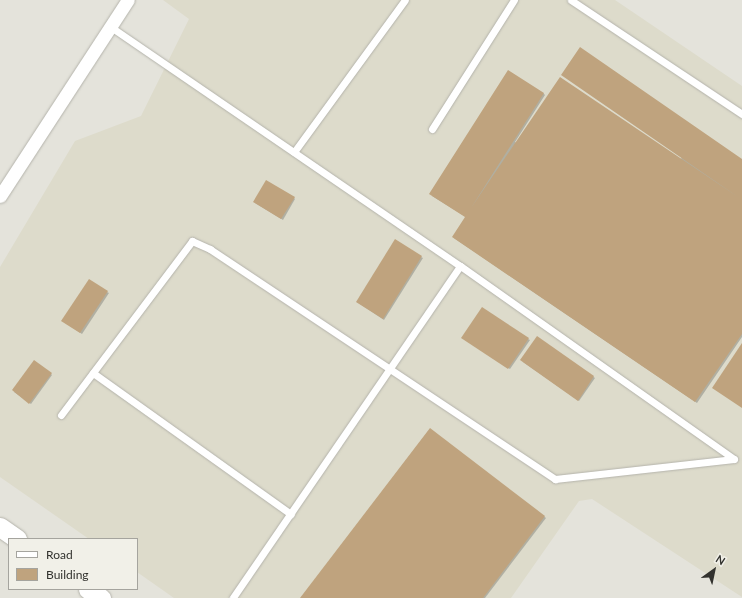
<!DOCTYPE html>
<html>
<head>
<meta charset="utf-8">
<style>
	body { margin:0 }
	#map { position:relative; width:742px; height:598px; overflow:hidden; background:#e4e3db; font-family:Lato,sans-serif }
	div>[style] { position:absolute }
	.built>* { inset:0; background:#dddbcb }
	.shadow>* { inset:0; background:#0003 }
	.building>* { inset:0; background:#bfa37e }
	.roads { filter:drop-shadow(0 0 1px #b4b3ab) drop-shadow(0 0 1px #b4b3ab) }
	.service>* { height:7px; margin:-3.5px; padding:0 3.5px; transform-origin:3.5px; border-radius:3.5px; background:#fff }
	.minor>* { height:13px; margin:-6.5px; padding:0 6.5px; transform-origin:6.5px; border-radius:6.5px; background:#fff }
	.secondary>* { height:19px; margin:-9.5px; padding:0 9.5px; transform-origin:9.5px; border-radius:9.5px; background:#fff }
	span { translate:-50% -50%; white-space:nowrap; text-align:center; line-height:1.15; -webkit-text-stroke:3px #f1f0e8; paint-order:stroke }
	.legend { position:absolute; left:8px; top:538px; width:130px; height:52px; box-sizing:border-box; background:#f1f0e8; border:1px solid #a5a49e; margin:0; padding:5px 7px; list-style:none; font-size:12px; color:#32322e }
	.legend li { display:flex; align-items:center; gap:8px; height:20px }
	.legend b { width:20px; border:1px solid #a5a49e }
	.north { position:absolute; left:694px; top:550px; width:40px; height:40px; -webkit-text-stroke:3px #f1f0e8; paint-order:stroke; rotate:33deg; font-size:11px; font-weight:700; line-height:16px; text-align:center; color:#32322e }
	.north::after { content:''; display:block; margin:auto; width:14px; height:18px; background:#32322e; clip-path:polygon(50% 0,100% 100%,50% 72%,0 100%) }
</style>
</head>
<body>
<div id="map">
	<div class="built">
		<i style="clip-path:polygon(163px 0,615px 0,742px 86px,742px 597px,592px 499px,579px 501px,511px 598px,174px 598px,137px 572px,137px 539px,89px 539px,0 477px,0 267px,75px 141px,141px 116px,189px 19px)"></i>
	</div>
	<div class="shadow">
		<i style="clip-path:polygon(543px 93px,545px 95px,515px 142px,517px 143px,681px 159px,682px 157px,742px 160px,742px 337px,697px 403px,454px 238px,466px 217px,432px 196px)"></i>
		<i style="clip-path:polygon(294px 198px,295px 199px,283px 220px,255px 203px)"></i>
		<i style="clip-path:polygon(421px 257px,423px 258px,384px 320px,357px 302px)"></i>
		<i style="clip-path:polygon(107px 292px,109px 293px,82px 334px,64px 322px)"></i>
		<i style="clip-path:polygon(537px 338px,595px 378px,579px 401px,523px 362px)"></i>
		<i style="clip-path:polygon(464px 339px,528px 339px,530px 340px,510px 369px)"></i>
		<i style="clip-path:polygon(51px 374px,52px 375px,31px 404px,14px 392px)"></i>
		<i style="clip-path:polygon(430px 429px,546px 518px,485px 598px,301px 598px)"></i>
	</div>
	<div class="building">
		<i style="clip-path:polygon(580px 47px,742px 159px,742px 334px,695px 402px,452px 237px,465px 217px,429px 194px,508px 70px,544px 93px,471px 208px,560px 77px,741px 199px,561px 75px)"></i>
		<i style="clip-path:polygon(266px 180px,295px 197px,281px 219px,253px 202px)"></i>
		<i style="clip-path:polygon(395px 239px,422px 256px,383px 319px,356px 302px)"></i>
		<i style="clip-path:polygon(89px 279px,108px 291px,80px 333px,61px 321px)"></i>
		<i style="clip-path:polygon(482px 307px,529px 338px,508px 369px,461px 338px)"></i>
		<i style="clip-path:polygon(537px 336px,594px 376px,578px 401px,520px 360px)"></i>
		<i style="clip-path:polygon(742px 343px,742px 408px,712px 388px)"></i>
		<i style="clip-path:polygon(34px 360px,52px 373px,29px 404px,12px 390px)"></i>
		<i style="clip-path:polygon(430px 428px,545px 516px,483px 598px,300px 598px)"></i>
	</div>
	<div class="roads">
		<div class="service">
			<i style="left:571px;top:0;width:206px;rotate:33.7deg"></i>
			<i style="left:111px;top:27px;width:423px;rotate:34.4deg"></i>
			<i style="left:460px;top:266px;width:402px;rotate:124.4deg"></i>
			<i style="left:432px;top:129px;width:153px;rotate:-57.6deg"></i>
			<i style="left:294px;top:152px;width:188px;rotate:-53.9deg"></i>
			<i style="left:93px;top:373px;width:243px;rotate:35.5deg"></i>
			<i style="left:61px;top:415px;width:218px;rotate:-53deg"></i>
			<i style="left:192px;top:241px;width:20px;rotate:24deg"></i>
			<i style="left:210px;top:249px;width:415px;rotate:33.7deg"></i>
			<i style="left:555px;top:479px;width:180px;rotate:-6.4deg"></i>
			<i style="left:734px;top:459px;width:335px;rotate:-144.8deg"></i>
		</div>
		<div class="minor">
			<i style="left:0;top:196px;width:234px;rotate:-56.9deg"></i>
		</div>
		<div class="secondary">
			<i style="left:0;top:527px;width:21px;rotate:35deg"></i>
			<i style="left:88px;top:589px;width:16px;rotate:35deg"></i>
		</div>
	</div>
	<ul class="legend">
	<li><b style="height:5px;background:#fff"></b>Road</li>
	<li><b style="height:11px;background:#bfa37e"></b>Building</li>
	</ul>
	<div class="north">N</div>
</div>
</body>
</html>
